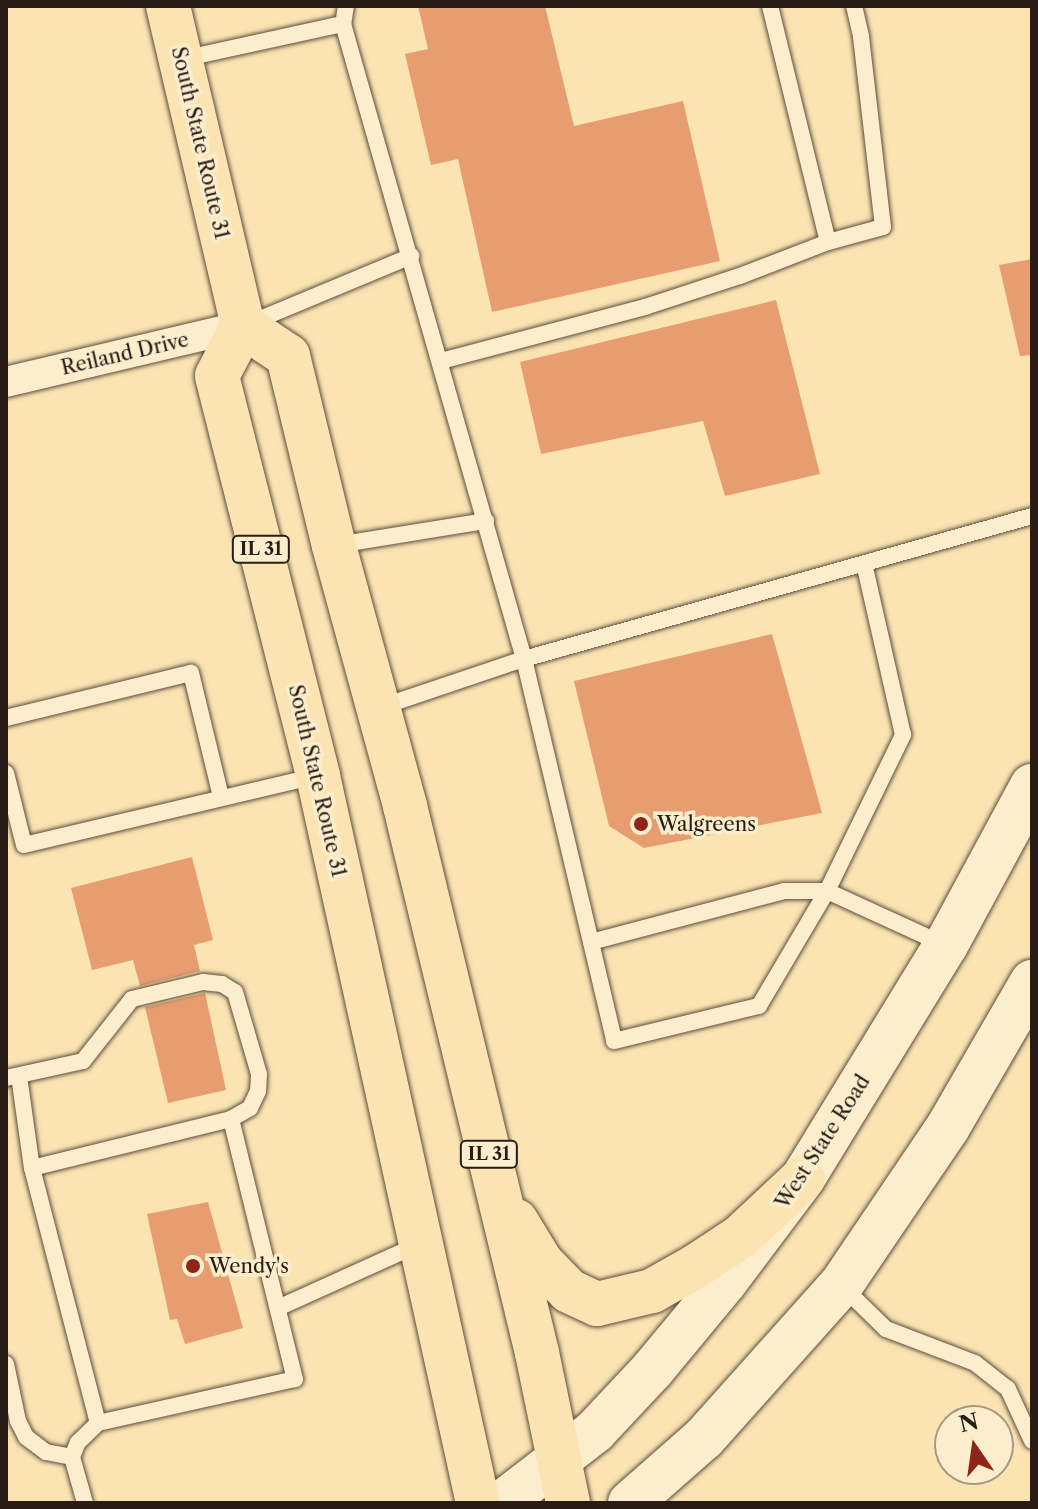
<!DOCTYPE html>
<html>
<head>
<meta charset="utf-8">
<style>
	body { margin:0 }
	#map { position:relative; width:1038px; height:1509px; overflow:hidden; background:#fbe3b2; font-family:"Libre Caslon Text",serif }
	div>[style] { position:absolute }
	.building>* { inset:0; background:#e69d70 }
	.roads { filter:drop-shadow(0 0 2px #5c4e3d) drop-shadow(0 0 2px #5c4e3d) }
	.lane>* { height:16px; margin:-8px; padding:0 8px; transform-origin:8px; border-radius:8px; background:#fcedcd }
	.street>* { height:30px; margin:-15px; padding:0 15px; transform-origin:15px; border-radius:15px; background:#fcedcd }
	.secondary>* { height:44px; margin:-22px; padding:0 22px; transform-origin:22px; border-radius:22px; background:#fcedcd }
	.primary>* { height:44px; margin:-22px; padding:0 22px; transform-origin:22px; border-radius:22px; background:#fbe3b2 }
	.dots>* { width:22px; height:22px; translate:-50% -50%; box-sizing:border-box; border:4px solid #fcedcd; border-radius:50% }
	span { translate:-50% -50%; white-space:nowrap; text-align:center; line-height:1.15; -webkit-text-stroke:7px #fcedcd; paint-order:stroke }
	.shield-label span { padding:2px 6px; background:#fcedcd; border:2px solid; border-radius:6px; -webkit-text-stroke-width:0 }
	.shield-label { font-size:18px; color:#271d16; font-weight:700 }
	.street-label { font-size:20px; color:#271d16 }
	.poi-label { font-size:20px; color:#271d16 }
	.left { translate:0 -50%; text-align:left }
	.frame { position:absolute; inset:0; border:8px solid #271d16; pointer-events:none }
	.north { position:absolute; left:934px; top:1405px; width:80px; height:80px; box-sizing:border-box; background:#fcedcd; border:2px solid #a79a84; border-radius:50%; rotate:347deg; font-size:22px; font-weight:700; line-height:32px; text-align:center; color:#271d16 }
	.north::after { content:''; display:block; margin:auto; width:28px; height:36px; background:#8f2418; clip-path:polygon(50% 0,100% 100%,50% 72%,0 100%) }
</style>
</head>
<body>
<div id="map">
	<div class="building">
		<i style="clip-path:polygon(418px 6px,545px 6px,574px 126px,683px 101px,720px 261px,492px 312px,458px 159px,431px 165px,405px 54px,428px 49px)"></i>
		<i style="clip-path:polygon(1032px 259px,1032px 355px,1020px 356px,999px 265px)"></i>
		<i style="clip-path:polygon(776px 300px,820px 474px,725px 496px,703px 421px,541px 454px,520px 362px)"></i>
		<i style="clip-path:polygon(772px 634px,822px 813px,644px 848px,609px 826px,574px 681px)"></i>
		<i style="clip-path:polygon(192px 857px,213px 940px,194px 945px,200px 971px,140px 986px,133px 960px,92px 970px,71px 888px)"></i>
		<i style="clip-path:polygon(205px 993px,226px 1090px,168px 1103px,145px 1007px)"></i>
		<i style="clip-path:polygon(208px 1202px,243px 1328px,185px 1344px,177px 1319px,170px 1320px,147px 1214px)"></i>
	</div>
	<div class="roads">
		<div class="lane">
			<i style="left:346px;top:6px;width:18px;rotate:99deg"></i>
			<i style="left:343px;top:24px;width:660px;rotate:74.09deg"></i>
			<i style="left:524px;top:659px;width:392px;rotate:76.7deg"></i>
			<i style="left:614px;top:1041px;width:149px;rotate:-13.6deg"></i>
			<i style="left:759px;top:1006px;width:134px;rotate:-59.4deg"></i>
			<i style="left:827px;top:891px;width:174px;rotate:-64deg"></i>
			<i style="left:903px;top:735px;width:175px;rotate:-102.8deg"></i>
			<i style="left:770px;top:6px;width:243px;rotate:76.2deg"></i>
			<i style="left:182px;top:59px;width:165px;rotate:-12.3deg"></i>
			<i style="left:248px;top:324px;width:177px;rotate:-22.6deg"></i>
			<i style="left:441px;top:361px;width:211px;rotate:-14.8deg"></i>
			<i style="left:645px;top:307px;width:100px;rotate:-18.1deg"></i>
			<i style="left:740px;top:276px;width:94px;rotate:-21.1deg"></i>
			<i style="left:828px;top:242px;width:57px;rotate:-15.3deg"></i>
			<i style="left:883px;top:227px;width:192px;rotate:-96.6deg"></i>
			<i style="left:861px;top:36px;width:31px;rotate:-103deg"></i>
			<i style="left:337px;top:545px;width:151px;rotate:-9.2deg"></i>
			<i style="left:381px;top:707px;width:151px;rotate:-18.6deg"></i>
			<i style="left:524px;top:659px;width:528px;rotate:-15.72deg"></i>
			<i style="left:6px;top:718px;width:190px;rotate:-13.7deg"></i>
			<i style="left:191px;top:673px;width:128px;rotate:76.4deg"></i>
			<i style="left:6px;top:773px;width:74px;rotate:76deg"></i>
			<i style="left:24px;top:845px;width:300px;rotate:-13.3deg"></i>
			<i style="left:591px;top:942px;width:200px;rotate:-14.8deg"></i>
			<i style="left:784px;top:891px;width:43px"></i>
			<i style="left:827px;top:891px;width:128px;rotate:24.6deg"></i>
			<i style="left:19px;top:1076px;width:93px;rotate:82deg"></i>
			<i style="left:32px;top:1168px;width:263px;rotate:75.5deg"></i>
			<i style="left:6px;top:1078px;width:79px;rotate:-12.4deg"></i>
			<i style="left:83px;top:1061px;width:79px;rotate:-51.7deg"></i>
			<i style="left:132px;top:999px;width:73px;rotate:-13.5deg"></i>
			<i style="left:203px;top:982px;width:19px;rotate:6deg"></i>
			<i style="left:222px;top:984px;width:15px;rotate:32deg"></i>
			<i style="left:235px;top:992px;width:85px;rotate:73.7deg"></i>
			<i style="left:259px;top:1074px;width:17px;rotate:93deg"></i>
			<i style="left:258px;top:1091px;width:19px;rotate:115deg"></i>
			<i style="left:250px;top:1108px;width:22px;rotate:150deg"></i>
			<i style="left:32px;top:1168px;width:205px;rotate:-13.8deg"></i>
			<i style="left:231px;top:1119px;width:268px;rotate:76.2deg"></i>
			<i style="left:295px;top:1379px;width:202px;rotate:167.4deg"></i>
			<i style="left:98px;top:1423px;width:28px;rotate:136deg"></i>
			<i style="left:78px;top:1442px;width:16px;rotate:112deg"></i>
			<i style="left:72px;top:1457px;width:48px;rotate:74.2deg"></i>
			<i style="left:843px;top:1287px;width:60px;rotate:44.3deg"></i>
			<i style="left:886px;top:1329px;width:95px;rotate:20.9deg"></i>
			<i style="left:975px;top:1363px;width:42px;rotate:38.2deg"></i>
			<i style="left:1008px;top:1389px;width:57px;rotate:65.2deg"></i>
			<i style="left:278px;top:1308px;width:155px;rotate:-24.4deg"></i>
			<i style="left:6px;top:1364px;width:58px;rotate:78.1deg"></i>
			<i style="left:18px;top:1421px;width:18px;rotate:63deg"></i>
			<i style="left:26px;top:1437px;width:25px;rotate:37deg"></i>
			<i style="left:46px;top:1452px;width:26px;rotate:11deg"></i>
		</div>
		<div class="street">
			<i style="left:6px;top:382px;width:244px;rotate:-13.3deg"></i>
		</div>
		<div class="secondary">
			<i style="left:502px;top:1503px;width:118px;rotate:-37.7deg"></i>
			<i style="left:595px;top:1431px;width:85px;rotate:-46.9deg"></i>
			<i style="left:653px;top:1369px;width:113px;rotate:-50.4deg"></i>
			<i style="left:725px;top:1282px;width:130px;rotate:-53.1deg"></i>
			<i style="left:803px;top:1178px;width:273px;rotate:-58.5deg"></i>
			<i style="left:946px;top:945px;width:181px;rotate:-61.6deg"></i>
			<i style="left:630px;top:1503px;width:98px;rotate:-41.3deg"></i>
			<i style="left:704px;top:1438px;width:205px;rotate:-48.2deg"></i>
			<i style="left:841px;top:1285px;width:191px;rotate:-55.9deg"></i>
			<i style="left:948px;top:1127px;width:168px;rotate:-59.9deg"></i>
		</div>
		<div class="primary">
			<i style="left:168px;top:6px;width:329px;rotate:76.8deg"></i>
			<i style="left:243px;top:326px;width:56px;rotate:117.5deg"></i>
			<i style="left:217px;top:376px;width:413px;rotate:75.8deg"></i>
			<i style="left:318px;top:776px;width:744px;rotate:77.59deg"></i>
			<i style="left:243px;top:326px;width:54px;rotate:33.7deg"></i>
			<i style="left:288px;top:356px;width:195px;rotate:76.4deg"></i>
			<i style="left:334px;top:546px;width:270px;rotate:74.7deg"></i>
			<i style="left:405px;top:806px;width:563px;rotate:76.43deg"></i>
			<i style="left:537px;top:1353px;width:153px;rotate:78.3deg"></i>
			<i style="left:516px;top:1221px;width:48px;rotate:58.6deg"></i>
			<i style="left:541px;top:1262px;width:40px;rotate:46deg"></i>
			<i style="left:569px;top:1291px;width:31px;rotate:25deg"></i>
			<i style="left:597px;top:1304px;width:57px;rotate:-13.3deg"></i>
			<i style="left:652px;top:1291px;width:51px;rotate:-29.6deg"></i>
			<i style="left:696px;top:1266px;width:53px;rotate:-33.4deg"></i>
			<i style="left:740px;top:1237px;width:86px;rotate:-43.1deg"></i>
		</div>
	</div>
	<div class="dots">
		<i style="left:641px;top:824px;background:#8f2418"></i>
		<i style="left:193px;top:1266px;background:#8f2418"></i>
	</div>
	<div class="shield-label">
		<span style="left:261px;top:549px">IL 31</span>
		<span style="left:489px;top:1154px">IL 31</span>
	</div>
	<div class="street-label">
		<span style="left:200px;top:143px;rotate:77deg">South State Route 31</span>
		<span style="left:125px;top:354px;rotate:-13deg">Reiland Drive</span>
		<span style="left:317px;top:781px;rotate:77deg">South State Route 31</span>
		<span style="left:823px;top:1142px;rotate:-57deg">West State Road</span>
	</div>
	<div class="poi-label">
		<span class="left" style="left:657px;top:824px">Walgreens</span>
		<span class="left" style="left:209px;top:1266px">Wendy's</span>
	</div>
	<div class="frame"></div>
	<div class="north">N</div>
</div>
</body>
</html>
